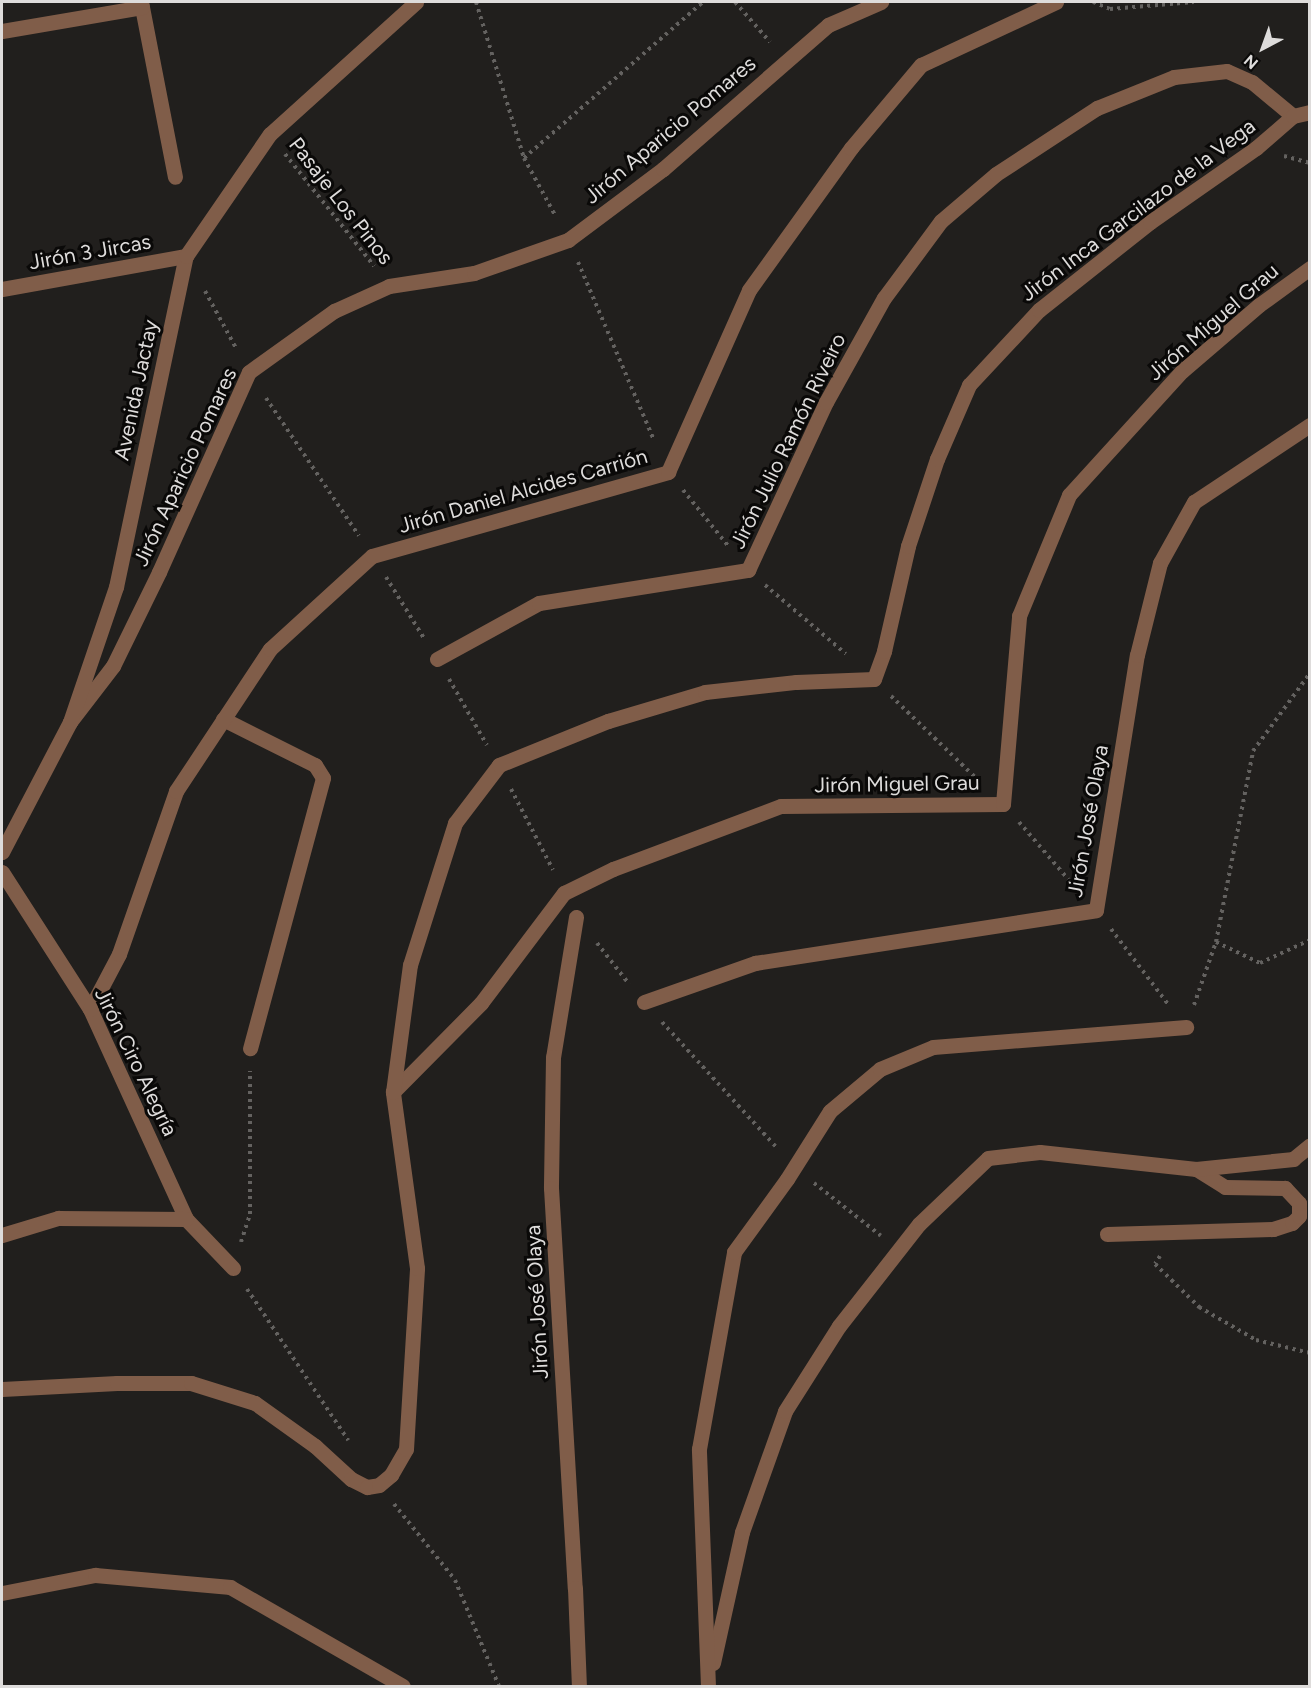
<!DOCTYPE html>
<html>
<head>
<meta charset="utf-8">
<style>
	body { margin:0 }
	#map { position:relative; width:1311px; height:1688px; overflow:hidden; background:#211f1d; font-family:Figtree,sans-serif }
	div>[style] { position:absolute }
	.path>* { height:4px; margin-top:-2px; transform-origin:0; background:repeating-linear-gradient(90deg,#646260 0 3px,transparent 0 7.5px) }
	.minor>* { height:15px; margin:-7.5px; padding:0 7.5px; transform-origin:7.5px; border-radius:7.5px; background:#805d49 }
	span { translate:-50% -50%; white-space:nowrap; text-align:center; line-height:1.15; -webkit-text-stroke:6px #0a0908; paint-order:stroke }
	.street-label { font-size:21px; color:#dedcdb }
	.frame { position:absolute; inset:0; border:3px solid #dedcdb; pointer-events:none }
	.north { position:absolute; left:1233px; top:18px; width:60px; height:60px; -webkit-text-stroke:4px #0a0908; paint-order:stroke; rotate:221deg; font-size:16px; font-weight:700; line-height:24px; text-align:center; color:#dedcdb }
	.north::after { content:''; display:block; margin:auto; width:21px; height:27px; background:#dedcdb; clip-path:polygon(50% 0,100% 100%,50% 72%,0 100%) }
</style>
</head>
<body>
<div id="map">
	<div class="path">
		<i style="left:476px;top:2px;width:163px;rotate:72.9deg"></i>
		<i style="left:524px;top:158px;width:67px;rotate:61.5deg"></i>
		<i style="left:735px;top:2px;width:53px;rotate:48.8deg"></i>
		<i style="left:1093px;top:2px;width:18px;rotate:22deg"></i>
		<i style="left:1110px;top:9px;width:84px;rotate:-4.8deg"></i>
		<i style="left:285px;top:154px;width:143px;rotate:51.5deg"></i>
		<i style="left:1284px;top:156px;width:27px;rotate:15deg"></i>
		<i style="left:524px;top:158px;width:237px;rotate:-41.1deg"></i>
		<i style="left:578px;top:262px;width:194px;rotate:66.9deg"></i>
		<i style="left:205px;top:291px;width:67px;rotate:61.5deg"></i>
		<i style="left:266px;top:398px;width:166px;rotate:56deg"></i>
		<i style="left:683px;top:490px;width:73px;rotate:51.1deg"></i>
		<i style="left:386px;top:577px;width:74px;rotate:58.2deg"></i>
		<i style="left:765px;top:585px;width:106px;rotate:40.4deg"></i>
		<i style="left:449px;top:679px;width:76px;rotate:60.1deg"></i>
		<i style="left:891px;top:696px;width:118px;rotate:44deg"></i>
		<i style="left:511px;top:789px;width:91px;rotate:62.6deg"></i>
		<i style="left:1019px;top:822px;width:86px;rotate:49.3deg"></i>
		<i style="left:1111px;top:929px;width:94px;rotate:52.8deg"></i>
		<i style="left:1216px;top:942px;width:195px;rotate:-79deg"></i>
		<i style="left:1253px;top:751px;width:97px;rotate:-53.8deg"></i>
		<i style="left:597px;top:943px;width:52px;rotate:52deg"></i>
		<i style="left:1194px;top:1005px;width:67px;rotate:-70.8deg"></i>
		<i style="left:1216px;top:942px;width:49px;rotate:25.5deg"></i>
		<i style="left:1260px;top:963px;width:55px;rotate:-24.7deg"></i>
		<i style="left:662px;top:1022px;width:172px;rotate:47.6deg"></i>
		<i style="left:814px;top:1183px;width:85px;rotate:38.3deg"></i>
		<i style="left:241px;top:1242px;width:29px;rotate:-72deg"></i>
		<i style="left:250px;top:1214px;width:143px;rotate:-90deg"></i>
		<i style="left:1160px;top:1256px;width:9px;rotate:122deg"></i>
		<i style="left:1155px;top:1264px;width:62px;rotate:44.3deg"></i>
		<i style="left:1199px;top:1307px;width:66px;rotate:30.1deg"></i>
		<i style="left:1256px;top:1340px;width:56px;rotate:13.5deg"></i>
		<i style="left:247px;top:1289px;width:182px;rotate:56.2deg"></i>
		<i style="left:394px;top:1504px;width:97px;rotate:51.2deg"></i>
		<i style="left:455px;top:1580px;width:115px;rotate:67.5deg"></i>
	</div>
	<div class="minor">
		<i style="left:141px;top:2px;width:178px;rotate:79deg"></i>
		<i style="left:2px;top:31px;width:142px;rotate:-9.7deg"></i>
		<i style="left:2px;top:289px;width:187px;rotate:-10.2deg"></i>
		<i style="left:437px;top:659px;width:116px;rotate:-28.8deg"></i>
		<i style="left:539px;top:603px;width:212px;rotate:-9deg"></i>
		<i style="left:748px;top:570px;width:185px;rotate:-65.1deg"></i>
		<i style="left:826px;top:402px;width:119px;rotate:-60.9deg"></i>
		<i style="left:884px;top:298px;width:96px;rotate:-53.5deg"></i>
		<i style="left:941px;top:221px;width:72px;rotate:-40.5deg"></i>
		<i style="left:996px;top:174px;width:121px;rotate:-33.2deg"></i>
		<i style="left:1097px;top:108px;width:83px;rotate:-21.9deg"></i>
		<i style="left:1174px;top:77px;width:53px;rotate:-6.5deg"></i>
		<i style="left:1227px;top:71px;width:27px;rotate:24deg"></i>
		<i style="left:1252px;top:82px;width:53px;rotate:39.7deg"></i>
		<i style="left:223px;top:719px;width:103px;rotate:26.6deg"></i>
		<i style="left:315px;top:765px;width:15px;rotate:58deg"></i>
		<i style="left:323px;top:778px;width:280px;rotate:105.1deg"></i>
		<i style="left:70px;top:722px;width:71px;rotate:-52.5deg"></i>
		<i style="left:113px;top:666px;width:105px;rotate:-63.9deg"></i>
		<i style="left:159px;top:572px;width:219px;rotate:-65.8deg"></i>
		<i style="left:249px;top:372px;width:105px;rotate:-35.7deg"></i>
		<i style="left:334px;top:311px;width:60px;rotate:-24.4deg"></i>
		<i style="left:389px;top:286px;width:86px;rotate:-8.7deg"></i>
		<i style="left:474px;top:273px;width:100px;rotate:-19.3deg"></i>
		<i style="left:568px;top:240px;width:119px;rotate:-36.8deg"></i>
		<i style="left:663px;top:169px;width:219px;rotate:-41.1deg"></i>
		<i style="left:828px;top:25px;width:58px;rotate:-23.5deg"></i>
		<i style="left:2px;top:852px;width:147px;rotate:-62.4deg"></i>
		<i style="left:70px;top:722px;width:143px;rotate:-71.2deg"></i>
		<i style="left:116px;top:587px;width:338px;rotate:-78.1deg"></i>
		<i style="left:186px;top:256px;width:148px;rotate:-55.5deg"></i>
		<i style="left:270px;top:134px;width:197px;rotate:-42.1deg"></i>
		<i style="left:2px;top:872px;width:163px;rotate:57.3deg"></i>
		<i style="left:90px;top:1009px;width:231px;rotate:65.4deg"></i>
		<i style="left:186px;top:1219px;width:68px;rotate:46.2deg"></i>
		<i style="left:576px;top:917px;width:142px;rotate:99.3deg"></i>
		<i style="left:553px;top:1057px;width:131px;rotate:90.9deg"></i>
		<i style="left:551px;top:1188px;width:401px;rotate:86.6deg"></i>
		<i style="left:575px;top:1588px;width:98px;rotate:87.7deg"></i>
		<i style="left:644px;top:1002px;width:118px;rotate:-19.4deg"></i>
		<i style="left:755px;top:963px;width:345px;rotate:-8.8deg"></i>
		<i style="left:1096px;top:910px;width:258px;rotate:-80.9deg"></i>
		<i style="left:1137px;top:655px;width:95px;rotate:-76deg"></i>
		<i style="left:1160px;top:563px;width:70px;rotate:-60.9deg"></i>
		<i style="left:1194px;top:502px;width:139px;rotate:-33.6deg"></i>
		<i style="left:90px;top:1009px;width:62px;rotate:-62.2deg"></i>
		<i style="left:119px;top:954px;width:173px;rotate:-70.7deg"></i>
		<i style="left:176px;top:791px;width:170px;rotate:-56.5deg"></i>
		<i style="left:270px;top:649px;width:138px;rotate:-42.4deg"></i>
		<i style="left:372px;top:556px;width:308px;rotate:-15.8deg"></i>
		<i style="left:668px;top:472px;width:199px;rotate:-66deg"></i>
		<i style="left:749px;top:290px;width:175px;rotate:-54.3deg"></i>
		<i style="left:851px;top:148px;width:109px;rotate:-49.9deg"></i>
		<i style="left:921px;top:65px;width:149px;rotate:-25deg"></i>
		<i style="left:393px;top:1092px;width:125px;rotate:-45.3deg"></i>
		<i style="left:481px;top:1003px;width:138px;rotate:-53deg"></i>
		<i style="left:564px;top:893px;width:55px;rotate:-26.1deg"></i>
		<i style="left:613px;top:869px;width:179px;rotate:-20.6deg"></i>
		<i style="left:781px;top:806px;width:222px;rotate:-0.5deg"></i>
		<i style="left:1003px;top:804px;width:189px;rotate:-85.1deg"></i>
		<i style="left:1019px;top:616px;width:131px;rotate:-67.5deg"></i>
		<i style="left:1069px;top:495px;width:168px;rotate:-47.7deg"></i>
		<i style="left:1182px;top:371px;width:101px;rotate:-40.6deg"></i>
		<i style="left:1259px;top:305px;width:63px;rotate:-36deg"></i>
		<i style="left:1107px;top:1234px;width:166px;rotate:-1.7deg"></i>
		<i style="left:1273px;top:1229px;width:20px;rotate:-18deg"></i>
		<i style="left:1292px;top:1223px;width:10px;rotate:-45deg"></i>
		<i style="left:1299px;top:1216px;width:13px;rotate:-90deg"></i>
		<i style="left:1299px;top:1203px;width:21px;rotate:-133deg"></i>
		<i style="left:1285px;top:1188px;width:60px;rotate:-179deg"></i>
		<i style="left:1225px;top:1187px;width:34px;rotate:-148deg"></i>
		<i style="left:2px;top:1235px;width:59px;rotate:-16.9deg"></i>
		<i style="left:58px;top:1218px;width:128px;rotate:0.4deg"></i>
		<i style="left:2px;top:1389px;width:115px;rotate:-3deg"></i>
		<i style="left:117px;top:1383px;width:74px"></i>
		<i style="left:191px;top:1383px;width:67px;rotate:17.4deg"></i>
		<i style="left:255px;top:1403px;width:74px;rotate:35.6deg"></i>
		<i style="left:315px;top:1446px;width:49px;rotate:42.5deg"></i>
		<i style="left:351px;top:1479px;width:18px;rotate:27deg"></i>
		<i style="left:367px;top:1487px;width:12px;rotate:-9deg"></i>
		<i style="left:379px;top:1485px;width:16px;rotate:-40deg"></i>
		<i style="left:391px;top:1475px;width:30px;rotate:-60deg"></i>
		<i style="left:406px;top:1449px;width:181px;rotate:-86.5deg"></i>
		<i style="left:417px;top:1268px;width:178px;rotate:-97.8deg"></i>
		<i style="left:393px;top:1092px;width:128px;rotate:-82.4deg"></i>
		<i style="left:410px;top:965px;width:149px;rotate:-72.4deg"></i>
		<i style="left:455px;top:823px;width:73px;rotate:-52.8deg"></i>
		<i style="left:499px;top:765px;width:118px;rotate:-22deg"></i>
		<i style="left:608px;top:721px;width:101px;rotate:-16.6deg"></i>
		<i style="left:705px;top:692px;width:92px;rotate:-6.3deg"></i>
		<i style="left:796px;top:682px;width:78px;rotate:-2.2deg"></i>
		<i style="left:874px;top:679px;width:30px;rotate:-70deg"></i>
		<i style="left:884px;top:651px;width:108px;rotate:-77.1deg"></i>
		<i style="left:908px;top:546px;width:92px;rotate:-71.6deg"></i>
		<i style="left:937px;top:459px;width:81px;rotate:-66.6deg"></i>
		<i style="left:969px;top:385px;width:103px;rotate:-47deg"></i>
		<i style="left:1039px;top:310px;width:142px;rotate:-38.4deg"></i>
		<i style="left:1150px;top:222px;width:129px;rotate:-34.9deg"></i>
		<i style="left:1256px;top:148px;width:49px;rotate:-40.9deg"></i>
		<i style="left:1293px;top:116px;width:17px;rotate:-13deg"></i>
		<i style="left:2px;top:1593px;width:95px;rotate:-11deg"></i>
		<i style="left:95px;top:1575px;width:136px;rotate:5.1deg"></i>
		<i style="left:230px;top:1587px;width:199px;rotate:29.8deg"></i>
		<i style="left:713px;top:1663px;width:134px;rotate:-77.5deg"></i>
		<i style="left:742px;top:1532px;width:128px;rotate:-70.4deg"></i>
		<i style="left:785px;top:1411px;width:101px;rotate:-57.6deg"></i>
		<i style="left:839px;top:1326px;width:130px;rotate:-51.9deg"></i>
		<i style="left:919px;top:1224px;width:95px;rotate:-43.7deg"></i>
		<i style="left:988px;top:1158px;width:52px;rotate:-6.6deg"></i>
		<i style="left:1040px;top:1152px;width:157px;rotate:6.2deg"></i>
		<i style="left:1196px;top:1169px;width:98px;rotate:-5.9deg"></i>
		<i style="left:1293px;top:1159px;width:22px;rotate:-39deg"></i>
		<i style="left:708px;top:1686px;width:237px;rotate:-92.2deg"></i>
		<i style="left:699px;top:1449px;width:200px;rotate:-79.9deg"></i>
		<i style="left:734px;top:1252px;width:90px;rotate:-54deg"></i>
		<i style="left:787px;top:1179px;width:80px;rotate:-57.7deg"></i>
		<i style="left:830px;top:1111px;width:65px;rotate:-40deg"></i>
		<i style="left:880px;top:1069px;width:57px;rotate:-22.5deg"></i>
		<i style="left:933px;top:1047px;width:254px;rotate:-4.5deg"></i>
	</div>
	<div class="street-label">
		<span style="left:670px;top:130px;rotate:-40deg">Jirón Aparicio Pomares</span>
		<span style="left:341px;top:201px;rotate:52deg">Pasaje Los Pinos</span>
		<span style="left:1138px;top:210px;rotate:-37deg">Jirón Inca Garcilazo de la Vega</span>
		<span style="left:90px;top:252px;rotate:-10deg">Jirón 3 Jircas</span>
		<span style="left:1213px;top:322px;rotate:-41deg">Jirón Miguel Grau</span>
		<span style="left:136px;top:390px;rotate:-78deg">Avenida Jactay</span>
		<span style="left:788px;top:441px;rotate:-64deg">Jirón Julio Ramón Riveiro</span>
		<span style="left:185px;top:467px;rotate:-65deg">Jirón Aparicio Pomares</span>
		<span style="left:523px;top:491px;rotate:-16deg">Jirón Daniel Alcides Carrión</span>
		<span style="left:897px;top:784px;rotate:-1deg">Jirón Miguel Grau</span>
		<span style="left:1088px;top:821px;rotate:-80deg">Jirón José Olaya</span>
		<span style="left:136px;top:1062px;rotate:64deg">Jirón Ciro Alegría</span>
		<span style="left:537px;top:1302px;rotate:-93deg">Jirón José Olaya</span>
	</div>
	<div class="frame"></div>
	<div class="north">N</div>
</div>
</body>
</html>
